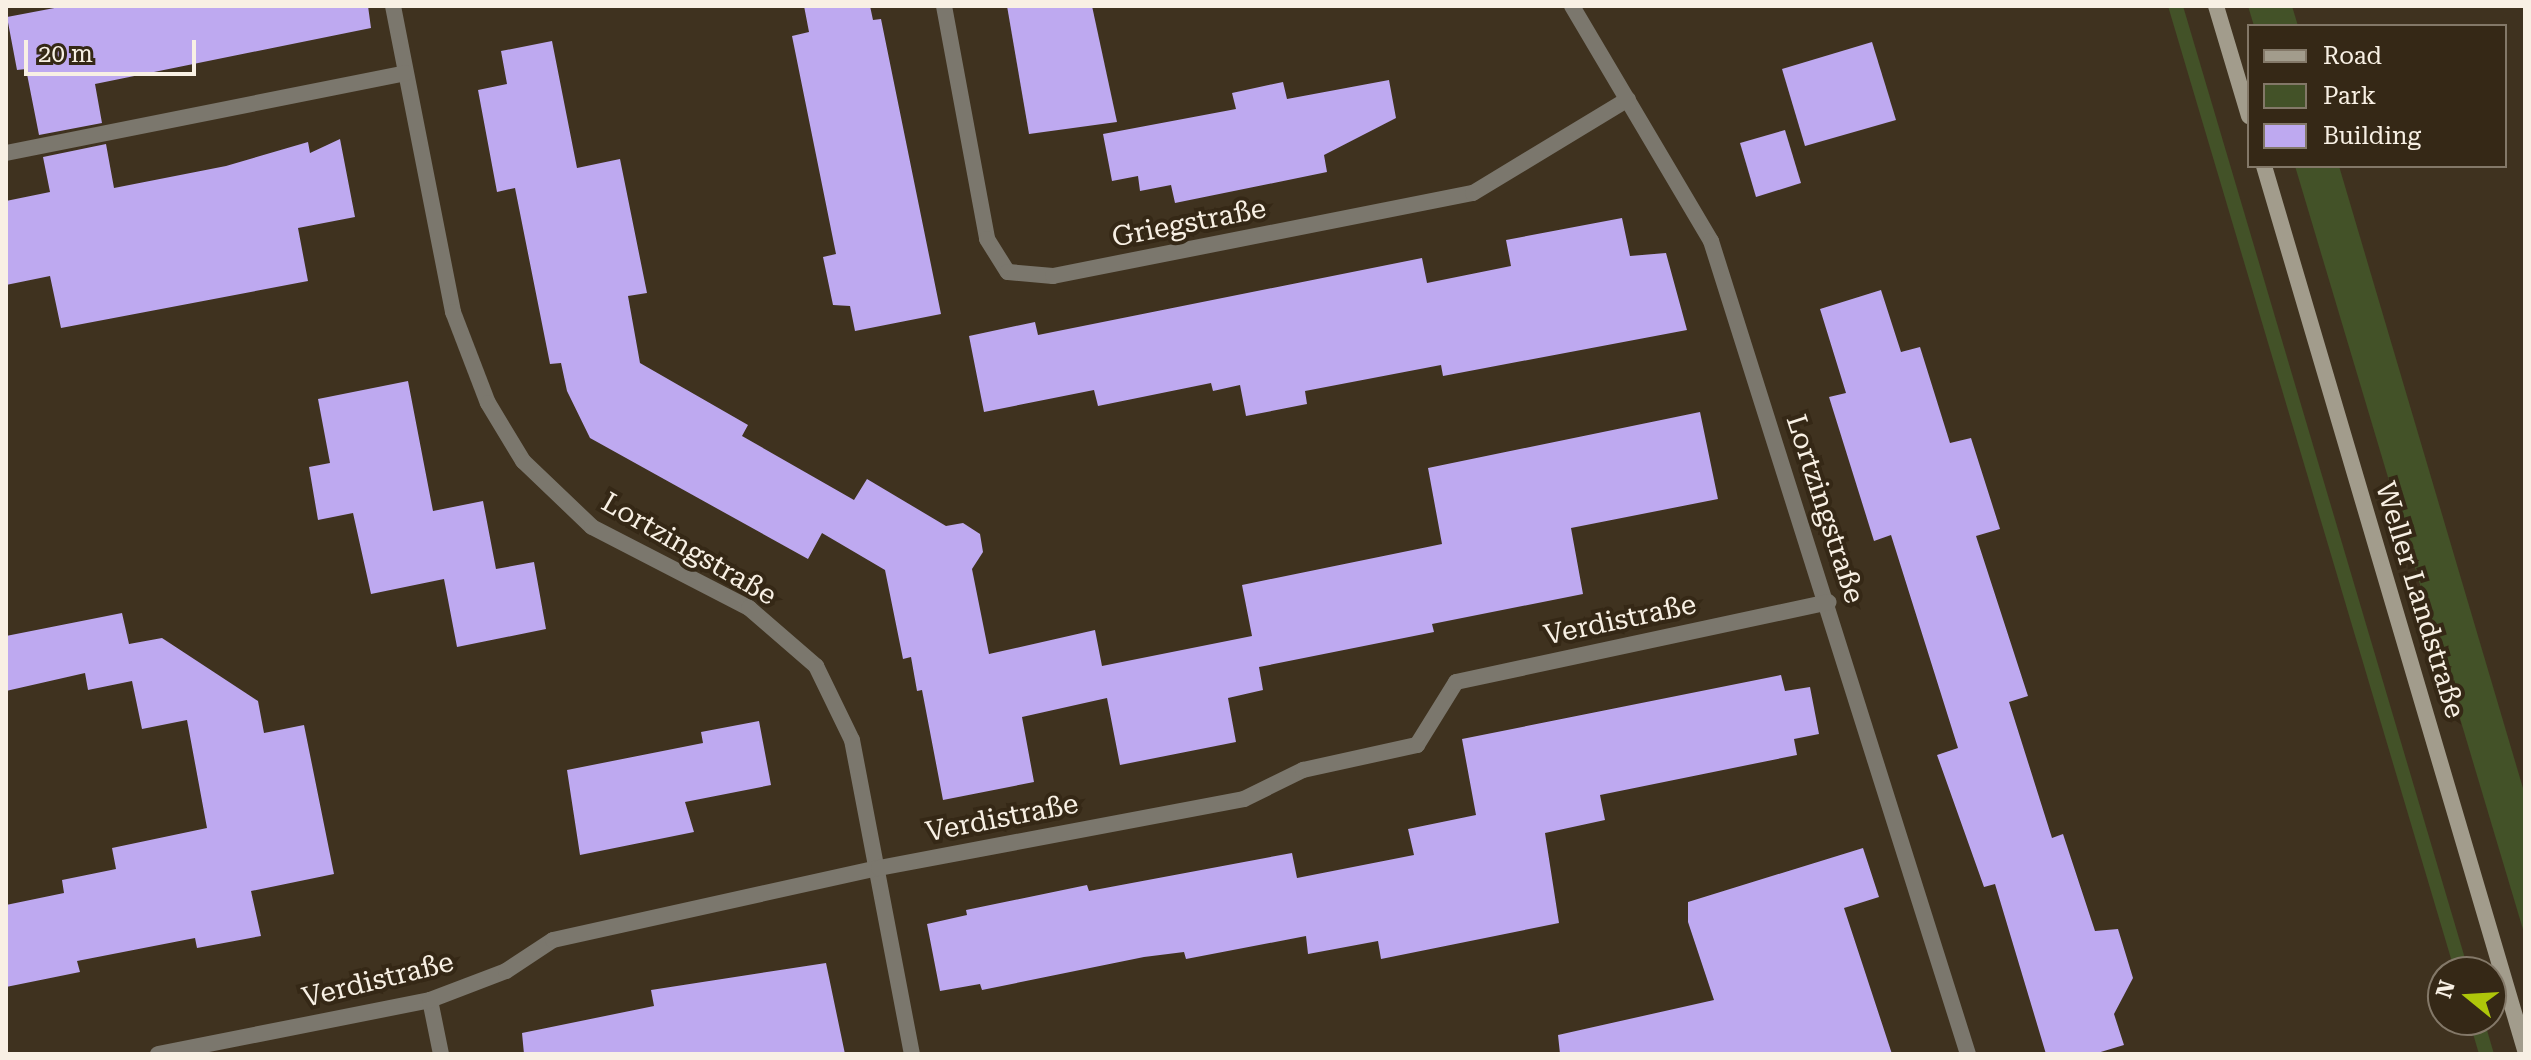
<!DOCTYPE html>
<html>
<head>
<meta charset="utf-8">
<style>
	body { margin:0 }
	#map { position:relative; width:2531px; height:1060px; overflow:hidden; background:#3f321f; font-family:"Roboto Serif",serif }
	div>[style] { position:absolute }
	.green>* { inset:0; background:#435228 }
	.building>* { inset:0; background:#bea9f0 }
	.street>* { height:16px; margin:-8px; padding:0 8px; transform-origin:8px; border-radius:8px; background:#7b776d }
	.secondary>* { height:16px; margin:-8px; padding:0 8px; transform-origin:8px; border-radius:8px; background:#a29c8c }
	span { translate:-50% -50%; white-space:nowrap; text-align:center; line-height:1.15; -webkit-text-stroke:8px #352816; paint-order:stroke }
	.street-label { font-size:28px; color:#f8f0e4 }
	.frame { position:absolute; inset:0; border:8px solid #f8f0e4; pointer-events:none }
	.legend { position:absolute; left:2247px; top:24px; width:260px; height:144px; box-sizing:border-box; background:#352816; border:2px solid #837868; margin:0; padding:10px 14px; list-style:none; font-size:24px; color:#f8f0e4 }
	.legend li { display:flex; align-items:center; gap:16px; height:40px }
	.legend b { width:40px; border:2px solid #837868 }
	.north { position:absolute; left:2427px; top:956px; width:80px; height:80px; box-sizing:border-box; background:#352816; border:2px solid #837868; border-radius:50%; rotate:288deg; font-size:22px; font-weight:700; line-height:32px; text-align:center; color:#f8f0e4 }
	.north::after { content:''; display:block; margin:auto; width:28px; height:36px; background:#aec60a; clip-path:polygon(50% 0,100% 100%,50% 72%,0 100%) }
	.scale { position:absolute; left:24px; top:40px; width:172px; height:36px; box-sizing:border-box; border:4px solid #f8f0e4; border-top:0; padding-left:10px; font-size:24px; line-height:28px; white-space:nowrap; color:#f8f0e4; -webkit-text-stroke:6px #352816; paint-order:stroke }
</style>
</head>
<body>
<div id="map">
	<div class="green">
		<i style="clip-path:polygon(2168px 6px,2183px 6px,2469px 972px,2455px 972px)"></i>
		<i style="clip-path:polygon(2248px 6px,2292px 6px,2298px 26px,2254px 26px)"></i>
		<i style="clip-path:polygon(2295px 166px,2339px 166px,2525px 795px,2525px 936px)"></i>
		<i style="clip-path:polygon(2469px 1020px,2484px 1020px,2494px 1054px,2479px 1054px)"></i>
	</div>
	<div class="building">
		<i style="clip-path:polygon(65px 6px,368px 6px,371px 28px,95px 84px,102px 123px,39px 135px,26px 69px,17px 70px,7px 17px)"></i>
		<i style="clip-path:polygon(804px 6px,870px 6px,873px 20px,881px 19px,941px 314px,855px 331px,850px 306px,833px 305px,823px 257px,836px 254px,792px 36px,809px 32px)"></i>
		<i style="clip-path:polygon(1007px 6px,1092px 6px,1117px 122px,1029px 134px)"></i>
		<i style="clip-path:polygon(552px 41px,577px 168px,620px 159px,647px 293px,628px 296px,640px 363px,748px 425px,742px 436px,854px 500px,867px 479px,946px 526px,963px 523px,980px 534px,983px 552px,972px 569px,989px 654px,1095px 630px,1102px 666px,1252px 636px,1242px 585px,1442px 544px,1428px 468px,1700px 412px,1718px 499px,1571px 528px,1583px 594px,1432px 624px,1434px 632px,1259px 667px,1263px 690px,1228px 698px,1236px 742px,1120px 765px,1107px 698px,1022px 717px,1034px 782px,943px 800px,922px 690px,917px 691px,911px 657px,903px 659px,885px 570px,822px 533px,808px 559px,590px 438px,567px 391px,561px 363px,550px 364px,515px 188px,497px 192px,478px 90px,507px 84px,501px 51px)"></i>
		<i style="clip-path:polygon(1872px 42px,1896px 120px,1805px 146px,1782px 69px)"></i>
		<i style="clip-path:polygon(1389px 80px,1396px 118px,1324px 155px,1327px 172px,1175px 203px,1171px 185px,1140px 191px,1138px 176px,1112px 181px,1103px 134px,1236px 109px,1232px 93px,1283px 82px,1287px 99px)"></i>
		<i style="clip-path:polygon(1785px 130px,1801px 183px,1756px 197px,1740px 143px)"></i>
		<i style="clip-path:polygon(340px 139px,355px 217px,298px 228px,308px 281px,61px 328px,50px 276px,6px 285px,6px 201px,50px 192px,43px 157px,106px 144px,114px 188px,226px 166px,308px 142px,310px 153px)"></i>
		<i style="clip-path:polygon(1622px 218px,1630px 256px,1666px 253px,1687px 330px,1443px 376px,1441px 365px,1305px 391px,1307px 404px,1246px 416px,1240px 385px,1213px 391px,1211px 383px,1098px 406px,1094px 390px,984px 412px,969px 336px,1035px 322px,1038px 335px,1422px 258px,1427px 283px,1511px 266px,1506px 240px)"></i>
		<i style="clip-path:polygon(1881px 290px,1901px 352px,1920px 347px,1950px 443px,1971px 438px,2000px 529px,1976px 536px,2028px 696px,2009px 702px,2052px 838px,2063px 834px,2095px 931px,2118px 929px,2133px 978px,2114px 1014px,2124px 1045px,2094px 1054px,2046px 1054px,1995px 884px,1984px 887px,1937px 755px,1958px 748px,1891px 535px,1874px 541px,1829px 397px,1846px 393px,1820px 309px)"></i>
		<i style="clip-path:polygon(408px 381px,433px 511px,483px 501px,496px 569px,534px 562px,546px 629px,457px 647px,444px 579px,371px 594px,353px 513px,318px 520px,309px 467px,330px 463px,318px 399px)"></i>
		<i style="clip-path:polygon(122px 613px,129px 644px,162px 638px,258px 701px,264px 733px,304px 725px,334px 874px,251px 891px,261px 936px,197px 948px,195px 938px,77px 961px,80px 972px,6px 987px,6px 905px,64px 893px,62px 880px,116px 869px,112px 848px,207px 828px,187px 720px,142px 729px,132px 681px,88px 690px,85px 673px,6px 691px,6px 636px)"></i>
		<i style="clip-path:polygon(1781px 675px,1785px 691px,1810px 687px,1819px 734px,1794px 739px,1797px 755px,1600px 795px,1605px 820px,1545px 833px,1559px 923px,1381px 959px,1378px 941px,1308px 954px,1306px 936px,1186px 959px,1184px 952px,1144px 957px,982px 990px,980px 984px,940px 991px,927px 924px,967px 915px,966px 910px,1087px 885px,1089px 891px,1292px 853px,1297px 878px,1414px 855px,1408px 829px,1476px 815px,1462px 739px)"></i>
		<i style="clip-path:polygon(759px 721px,771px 785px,685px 802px,694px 832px,580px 855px,567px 770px,703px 743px,701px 732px)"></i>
		<i style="clip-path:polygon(1863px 848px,1879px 897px,1844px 908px,1892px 1054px,1560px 1054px,1558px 1035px,1714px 1000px,1688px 922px,1688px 902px)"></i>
		<i style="clip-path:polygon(826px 963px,845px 1054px,524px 1054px,522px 1033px,654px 1006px,651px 990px)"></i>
	</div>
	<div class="street">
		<i style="left:393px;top:6px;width:312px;rotate:78.9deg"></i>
		<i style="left:453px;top:312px;width:97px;rotate:69deg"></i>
		<i style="left:488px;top:403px;width:68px;rotate:58.9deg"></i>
		<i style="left:523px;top:461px;width:95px;rotate:43.7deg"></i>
		<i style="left:592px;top:527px;width:177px;rotate:27.3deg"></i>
		<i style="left:749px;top:608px;width:89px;rotate:40.9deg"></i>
		<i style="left:816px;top:666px;width:82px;rotate:64.1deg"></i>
		<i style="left:852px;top:740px;width:320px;rotate:79.2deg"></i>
		<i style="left:944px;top:6px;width:237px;rotate:79.5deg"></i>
		<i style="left:987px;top:239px;width:39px;rotate:58deg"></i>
		<i style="left:1008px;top:272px;width:45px;rotate:5.1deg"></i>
		<i style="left:1053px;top:276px;width:428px;rotate:-11.2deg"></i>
		<i style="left:1473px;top:193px;width:181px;rotate:-31.2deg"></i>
		<i style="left:1572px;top:6px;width:273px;rotate:59.4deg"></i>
		<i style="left:1711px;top:241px;width:853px;rotate:72.46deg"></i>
		<i style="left:6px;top:153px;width:407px;rotate:-11.3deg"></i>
		<i style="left:430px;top:1000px;width:55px;rotate:78.5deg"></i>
		<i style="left:158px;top:1054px;width:277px;rotate:-11.2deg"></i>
		<i style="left:430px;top:1000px;width:81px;rotate:-20.9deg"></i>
		<i style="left:506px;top:971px;width:56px;rotate:-33.4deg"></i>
		<i style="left:553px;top:940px;width:334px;rotate:-12.5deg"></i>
		<i style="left:879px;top:868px;width:371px;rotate:-10.7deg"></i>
		<i style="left:1244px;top:799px;width:66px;rotate:-26.2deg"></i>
		<i style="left:1303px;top:770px;width:117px;rotate:-12.4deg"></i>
		<i style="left:1417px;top:745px;width:74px;rotate:-58.2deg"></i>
		<i style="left:1456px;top:682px;width:381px;rotate:-12.1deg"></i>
	</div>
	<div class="secondary">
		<i style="left:2216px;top:6px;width:115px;rotate:73.3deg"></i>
		<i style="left:2264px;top:166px;width:922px;rotate:73.55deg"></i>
	</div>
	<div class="street-label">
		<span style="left:1189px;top:223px;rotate:-11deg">Griegstraße</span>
		<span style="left:1825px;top:509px;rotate:72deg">Lortzingstraße</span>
		<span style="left:689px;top:549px;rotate:30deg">Lortzingstraße</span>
		<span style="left:2420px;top:600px;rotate:73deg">Weller Landstraße</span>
		<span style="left:1620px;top:620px;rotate:-12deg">Verdistraße</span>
		<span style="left:1002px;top:818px;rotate:-11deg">Verdistraße</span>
		<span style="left:378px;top:980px;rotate:-14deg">Verdistraße</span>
	</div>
	<div class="frame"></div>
	<ul class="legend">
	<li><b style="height:10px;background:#a29c8c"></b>Road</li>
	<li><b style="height:22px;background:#435228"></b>Park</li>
	<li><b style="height:22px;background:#bea9f0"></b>Building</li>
	</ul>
	<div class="north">N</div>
	<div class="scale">20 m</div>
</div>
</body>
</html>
